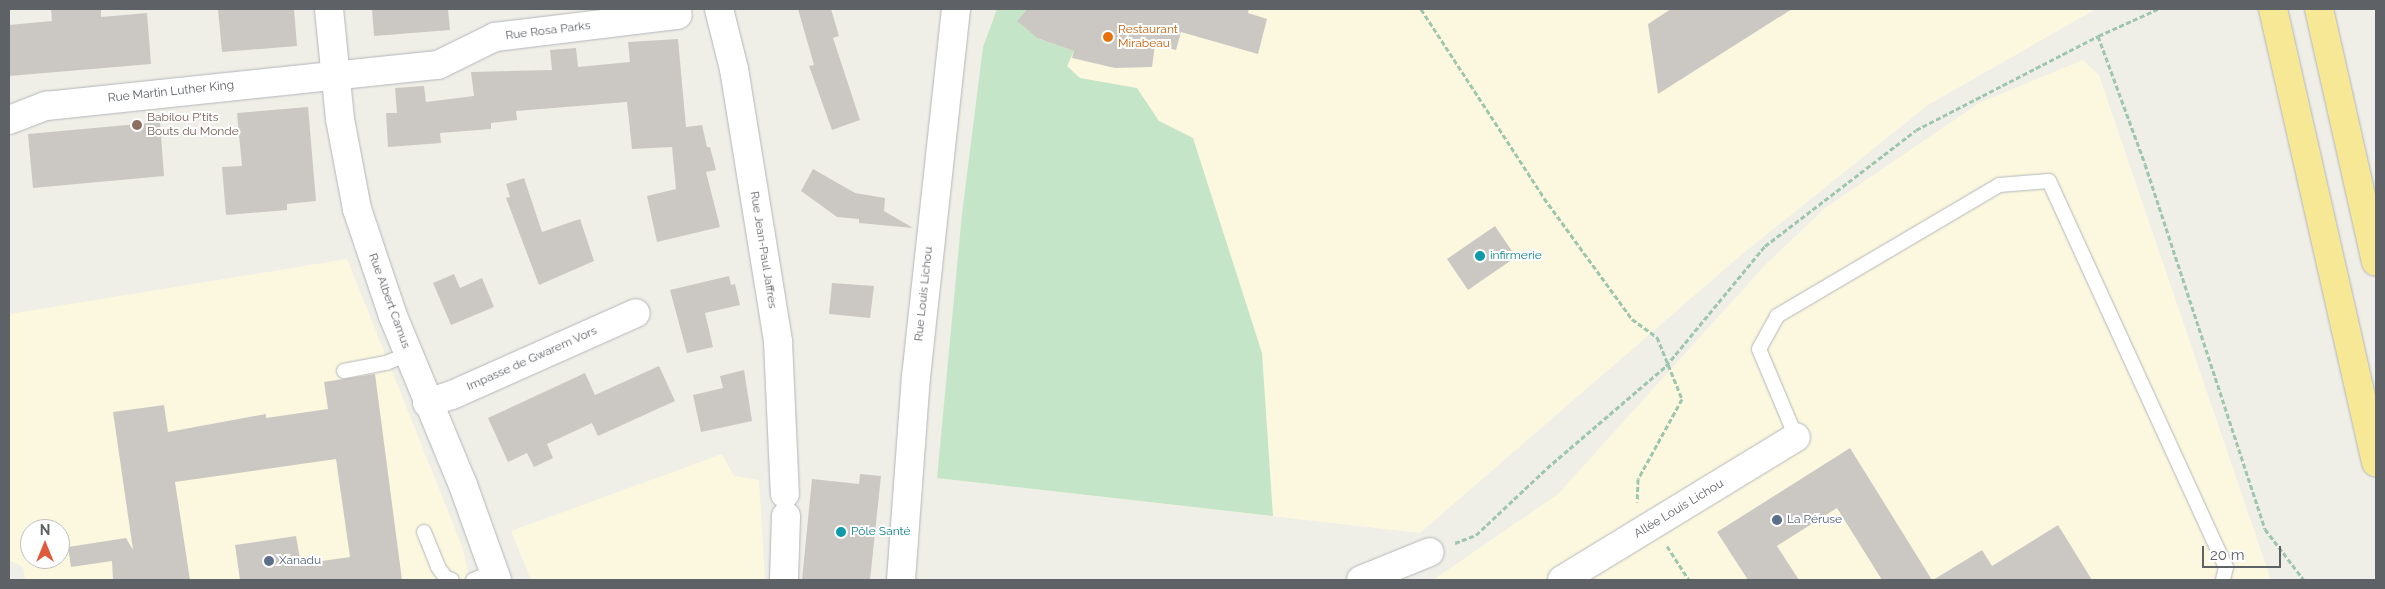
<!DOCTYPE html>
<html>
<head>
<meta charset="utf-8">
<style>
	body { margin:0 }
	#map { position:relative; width:2385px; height:589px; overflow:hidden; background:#efeee7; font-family:Raleway,sans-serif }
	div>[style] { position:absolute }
	.commercial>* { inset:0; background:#fcf8df }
	.green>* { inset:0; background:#c5e5c8 }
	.building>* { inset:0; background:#cbc8c4 }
	.path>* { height:3px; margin-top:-1.5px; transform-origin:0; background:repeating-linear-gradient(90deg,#9ec6ad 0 5px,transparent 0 7.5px) }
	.roads { filter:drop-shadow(0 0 1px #b4b6ba) drop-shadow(0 0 1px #b4b6ba) }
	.lane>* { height:14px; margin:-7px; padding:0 7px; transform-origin:7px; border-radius:7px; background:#fff }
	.street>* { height:28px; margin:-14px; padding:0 14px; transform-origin:14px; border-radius:14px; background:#fff }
	.secondary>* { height:28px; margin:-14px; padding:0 14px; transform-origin:14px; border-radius:14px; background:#fff }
	.highway>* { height:28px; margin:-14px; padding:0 14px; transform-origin:14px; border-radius:14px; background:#f7e896 }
	.dots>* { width:14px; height:14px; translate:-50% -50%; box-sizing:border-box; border:2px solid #fff; border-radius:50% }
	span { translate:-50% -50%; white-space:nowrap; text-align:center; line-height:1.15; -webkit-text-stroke:4px #fff; paint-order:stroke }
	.food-label { font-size:12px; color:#c56008 }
	.left { translate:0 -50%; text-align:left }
	.street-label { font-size:12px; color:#5e6166 }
	.education-label { font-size:12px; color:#785e54 }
	.culture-label { font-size:12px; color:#0d838f }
	.service-label { font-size:12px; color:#4e5e75 }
	.frame { position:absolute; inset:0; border:10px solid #5e6166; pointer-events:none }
	.north { position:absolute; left:20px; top:519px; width:50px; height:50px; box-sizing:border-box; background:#fff; border:1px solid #bfc0c2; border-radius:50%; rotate:0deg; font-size:14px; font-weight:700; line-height:20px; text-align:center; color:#5e6166 }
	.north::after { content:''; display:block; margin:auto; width:18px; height:22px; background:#df5a3d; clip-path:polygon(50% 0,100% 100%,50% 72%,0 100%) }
	.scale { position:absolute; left:2202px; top:546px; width:79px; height:22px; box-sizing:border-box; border:2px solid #5e6166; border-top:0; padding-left:6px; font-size:15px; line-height:18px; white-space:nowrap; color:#5e6166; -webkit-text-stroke:4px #fff; paint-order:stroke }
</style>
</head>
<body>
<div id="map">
	<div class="commercial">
		<i style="clip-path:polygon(997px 9px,2096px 9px,1928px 105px,1740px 256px,1420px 533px,937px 478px,983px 47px)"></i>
		<i style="clip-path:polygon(2083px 60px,2099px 75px,2271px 580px,1433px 580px,1558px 494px,1765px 265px,1825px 208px,1979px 103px)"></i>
		<i style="clip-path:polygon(evenodd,347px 259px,462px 546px,470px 580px,25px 580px,23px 567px,9px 560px,9px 314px,347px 259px,30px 529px,60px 529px,60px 559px,30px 559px,30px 529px)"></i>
		<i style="clip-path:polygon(722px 454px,734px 476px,759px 480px,765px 580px,531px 580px,511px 531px)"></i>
	</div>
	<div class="green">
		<i style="clip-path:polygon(997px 9px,1027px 9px,1018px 20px,1023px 26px,1037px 38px,1074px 51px,1067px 66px,1080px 78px,1137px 88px,1159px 121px,1193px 138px,1262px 353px,1273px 516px,937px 478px,962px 214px,983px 47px)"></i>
	</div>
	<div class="building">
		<i style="clip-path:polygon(51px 9px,101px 9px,101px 17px,147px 13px,151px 64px,9px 76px,9px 25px,52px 21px)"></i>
		<i style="clip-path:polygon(218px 9px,294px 9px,297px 46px,222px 52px)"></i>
		<i style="clip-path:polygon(372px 9px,448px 9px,450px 30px,374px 36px)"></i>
		<i style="clip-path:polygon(798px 9px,831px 9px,839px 36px,833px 38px,860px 120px,832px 130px,809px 66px,814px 65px)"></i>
		<i style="clip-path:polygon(1027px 9px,1249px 9px,1248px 13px,1267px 19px,1258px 54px,1181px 32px,1176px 50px,1155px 45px,1152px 67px,1115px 68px,1072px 58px,1074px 51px,1037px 38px,1017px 21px)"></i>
		<i style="clip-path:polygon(1671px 9px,1792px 9px,1658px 94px,1648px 24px)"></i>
		<i style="clip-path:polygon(678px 39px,686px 127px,702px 125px,707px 147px,710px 147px,716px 170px,706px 172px,720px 227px,657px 242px,647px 196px,676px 189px,672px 147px,632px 149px,627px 102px,516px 111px,517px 120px,491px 123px,491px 129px,440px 133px,441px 143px,388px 147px,386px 113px,397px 113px,395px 88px,424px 86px,426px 102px,474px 96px,471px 72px,552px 70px,550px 50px,576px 48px,578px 67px,630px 62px,628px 42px)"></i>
		<i style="clip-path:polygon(308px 107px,316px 201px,287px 204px,287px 210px,226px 215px,222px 167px,242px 166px,237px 113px)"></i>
		<i style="clip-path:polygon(160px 122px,164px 176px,33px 188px,28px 134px)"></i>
		<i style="clip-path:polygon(813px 169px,855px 193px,885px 198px,884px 211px,913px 228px,859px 223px,859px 219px,837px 217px,801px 191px)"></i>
		<i style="clip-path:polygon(524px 178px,542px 232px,580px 219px,594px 261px,539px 285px,506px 198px,510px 197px,506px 184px)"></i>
		<i style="clip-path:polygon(1495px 226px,1516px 257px,1468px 290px,1447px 259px)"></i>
		<i style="clip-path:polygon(454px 274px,460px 288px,482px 278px,494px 307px,451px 325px,433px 283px)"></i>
		<i style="clip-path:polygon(729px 276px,731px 285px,735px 284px,740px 305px,705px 313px,713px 347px,687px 353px,670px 290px)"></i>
		<i style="clip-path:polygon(832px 283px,874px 286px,870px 318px,829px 314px)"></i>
		<i style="clip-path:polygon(659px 366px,675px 401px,598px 436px,592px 423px,547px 444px,553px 458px,534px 467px,527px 453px,508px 462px,488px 418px,585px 373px,595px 395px)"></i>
		<i style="clip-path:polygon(744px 370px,752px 421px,701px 432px,693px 395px,723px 388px,720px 376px)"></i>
		<i style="clip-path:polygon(375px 374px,402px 580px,240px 580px,235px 545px,296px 536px,301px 564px,350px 557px,336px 459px,175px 482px,190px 580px,113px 580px,112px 561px,71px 567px,68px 547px,126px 538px,133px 550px,113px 412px,164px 405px,168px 432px,266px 414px,266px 418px,328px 409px,324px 382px)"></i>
		<i style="clip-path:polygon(1850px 448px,1932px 580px,1882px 580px,1837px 508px,1777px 546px,1799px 580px,1748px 580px,1717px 532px)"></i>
		<i style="clip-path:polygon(860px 474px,881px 476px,870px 580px,802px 580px,812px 479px,859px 484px)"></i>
		<i style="clip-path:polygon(2058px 525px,2092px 580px,1933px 580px,1982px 550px,1992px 566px)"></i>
	</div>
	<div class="path">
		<i style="left:1421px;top:9px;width:225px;rotate:56.9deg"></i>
		<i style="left:1544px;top:198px;width:150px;rotate:54deg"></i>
		<i style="left:1632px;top:319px;width:31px;rotate:36deg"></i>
		<i style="left:1657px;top:337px;width:67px;rotate:68deg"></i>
		<i style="left:1682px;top:399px;width:91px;rotate:118.8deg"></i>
		<i style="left:1638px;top:479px;width:23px;rotate:92deg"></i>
		<i style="left:2158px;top:9px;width:66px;rotate:155.8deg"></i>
		<i style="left:2098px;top:36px;width:136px;rotate:69.8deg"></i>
		<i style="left:2145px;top:164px;width:384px;rotate:71.8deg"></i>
		<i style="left:2265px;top:529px;width:64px;rotate:52.6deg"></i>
		<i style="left:1455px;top:543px;width:22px;rotate:-21deg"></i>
		<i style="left:1476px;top:535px;width:98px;rotate:-43.3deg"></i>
		<i style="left:1547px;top:468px;width:157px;rotate:-40.6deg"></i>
		<i style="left:1666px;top:366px;width:156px;rotate:-50.5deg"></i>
		<i style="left:1765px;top:246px;width:190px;rotate:-37.5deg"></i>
		<i style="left:1916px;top:130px;width:205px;rotate:-27.3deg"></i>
		<i style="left:1667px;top:546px;width:40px;rotate:57.1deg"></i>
	</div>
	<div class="roads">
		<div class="lane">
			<i style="left:344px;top:371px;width:43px;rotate:-10.8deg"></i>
			<i style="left:386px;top:363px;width:24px;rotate:-22deg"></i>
			<i style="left:1796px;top:437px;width:95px;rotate:-112.8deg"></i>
			<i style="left:1759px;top:349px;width:38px;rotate:-61deg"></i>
			<i style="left:1777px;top:316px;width:258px;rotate:-30.5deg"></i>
			<i style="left:1999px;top:185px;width:50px;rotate:-4.6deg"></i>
			<i style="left:2049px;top:181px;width:425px;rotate:65.4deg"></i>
			<i style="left:2226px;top:567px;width:13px;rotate:103deg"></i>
			<i style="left:424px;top:532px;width:38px;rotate:68deg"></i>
			<i style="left:438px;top:567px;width:14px;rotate:54deg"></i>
			<i style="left:446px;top:578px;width:6px;rotate:18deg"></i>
			<i style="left:473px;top:580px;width:22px;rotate:-21deg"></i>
		</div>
		<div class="street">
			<i style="left:329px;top:9px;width:111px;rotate:84.3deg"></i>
			<i style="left:340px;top:119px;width:92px;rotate:79.3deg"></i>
			<i style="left:357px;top:209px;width:113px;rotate:71.4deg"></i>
			<i style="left:393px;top:316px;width:183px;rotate:67.5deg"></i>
			<i style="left:463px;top:485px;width:101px;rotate:70.3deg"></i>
			<i style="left:719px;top:9px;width:62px;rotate:76deg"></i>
			<i style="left:734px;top:69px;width:277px;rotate:80.8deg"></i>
			<i style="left:778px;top:342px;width:152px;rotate:87.4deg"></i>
			<i style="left:9px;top:120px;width:40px;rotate:-21deg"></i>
			<i style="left:46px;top:106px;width:394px;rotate:-6deg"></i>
			<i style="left:438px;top:65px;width:64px;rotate:-26.2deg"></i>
			<i style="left:495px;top:37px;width:184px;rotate:-6.9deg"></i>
			<i style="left:427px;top:403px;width:26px;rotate:-18deg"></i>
			<i style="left:452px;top:395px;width:201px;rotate:-24deg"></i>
			<i style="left:784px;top:580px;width:64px;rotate:-88.2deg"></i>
			<i style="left:1361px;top:580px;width:74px;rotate:-22.1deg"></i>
			<i style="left:1562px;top:580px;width:274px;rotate:-31.4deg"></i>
		</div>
		<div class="secondary">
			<i style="left:901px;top:580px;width:204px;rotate:-85.8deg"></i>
			<i style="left:916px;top:377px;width:370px;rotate:-83.8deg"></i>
		</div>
		<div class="highway">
			<i style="left:2273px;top:9px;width:465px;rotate:77.2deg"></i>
			<i style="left:2319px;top:9px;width:259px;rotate:77.3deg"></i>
		</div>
	</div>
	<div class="dots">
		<i style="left:1108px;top:37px;background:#e8710a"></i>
		<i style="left:137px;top:125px;background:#8d6e63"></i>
		<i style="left:1480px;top:256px;background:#0f9aa8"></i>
		<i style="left:1777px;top:520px;background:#5c6f8a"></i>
		<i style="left:841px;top:532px;background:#0f9aa8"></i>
		<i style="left:269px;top:561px;background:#5c6f8a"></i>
	</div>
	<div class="food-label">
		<span class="left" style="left:1118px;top:37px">Restaurant<br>Mirabeau</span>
	</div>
	<div class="street-label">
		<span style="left:548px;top:31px;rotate:-7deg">Rue Rosa Parks</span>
		<span style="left:171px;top:92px;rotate:-6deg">Rue Martin Luther King</span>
		<span style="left:763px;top:250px;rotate:81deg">Rue Jean-Paul Jaffrès</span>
		<span style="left:924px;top:294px;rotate:-84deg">Rue Louis Lichou</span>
		<span style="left:389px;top:301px;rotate:70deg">Rue Albert Camus</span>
		<span style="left:532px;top:359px;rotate:-24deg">Impasse de Gwarem Vors</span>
		<span style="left:1679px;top:509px;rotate:-31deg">Allée Louis Lichou</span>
	</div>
	<div class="education-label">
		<span class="left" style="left:147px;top:125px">Babilou P'tits<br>Bouts du Monde</span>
	</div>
	<div class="culture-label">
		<span class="left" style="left:1490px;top:256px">infirmerie</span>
		<span class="left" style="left:851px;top:532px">Pôle Santé</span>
	</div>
	<div class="service-label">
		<span class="left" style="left:1787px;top:520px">La Péruse</span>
		<span class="left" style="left:279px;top:561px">Xanadu</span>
	</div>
	<div class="frame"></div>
	<div class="north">N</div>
	<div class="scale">20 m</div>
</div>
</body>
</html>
